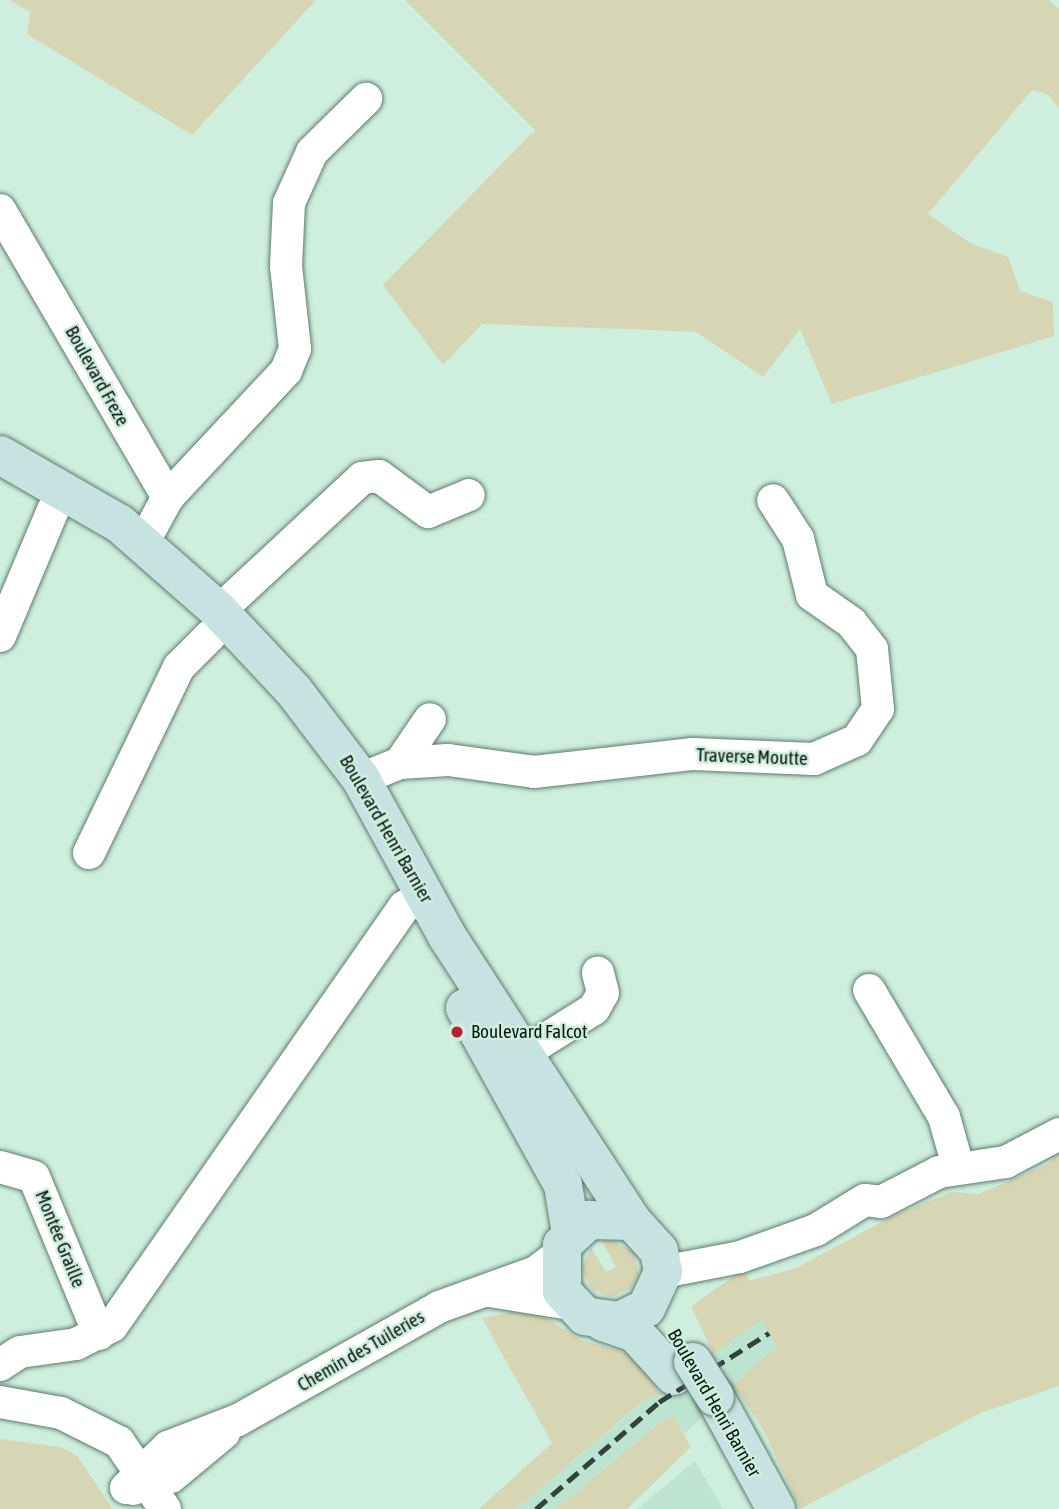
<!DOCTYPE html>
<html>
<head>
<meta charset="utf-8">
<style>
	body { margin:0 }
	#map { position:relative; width:1059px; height:1509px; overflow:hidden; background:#ceeede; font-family:"Asap Condensed",sans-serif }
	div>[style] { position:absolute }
	.built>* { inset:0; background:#bce4d1 }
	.green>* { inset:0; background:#d6d6b5 }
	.roads { filter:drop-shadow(0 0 2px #5f7c6e) drop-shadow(0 0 2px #5f7c6e) }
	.street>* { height:32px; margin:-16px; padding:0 16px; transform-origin:16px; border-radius:16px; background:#fff }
	.secondary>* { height:38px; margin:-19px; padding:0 19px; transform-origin:19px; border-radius:19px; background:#c6e3e2 }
	.rail>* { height:5px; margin-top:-2.5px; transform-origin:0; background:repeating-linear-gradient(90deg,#33423b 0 14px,transparent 0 21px) }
	.bridges { filter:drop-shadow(0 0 2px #5f7c6e) drop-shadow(0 0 2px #5f7c6e) }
	.secondary-bridge>* { height:38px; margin:-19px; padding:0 19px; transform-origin:19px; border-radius:19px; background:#c6e3e2 }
	.dots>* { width:19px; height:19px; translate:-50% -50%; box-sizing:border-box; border:4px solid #ceeede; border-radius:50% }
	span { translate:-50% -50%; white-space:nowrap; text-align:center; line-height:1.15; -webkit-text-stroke:5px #ceeede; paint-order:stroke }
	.street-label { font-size:19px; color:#0b1611 }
	.poi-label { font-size:19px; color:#0b1611 }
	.left { translate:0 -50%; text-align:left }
</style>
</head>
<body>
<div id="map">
	<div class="built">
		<i style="clip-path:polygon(761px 1320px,778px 1347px,684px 1434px,674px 1417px,663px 1420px,556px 1509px,517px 1509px,644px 1401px)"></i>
		<i style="clip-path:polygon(695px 1461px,723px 1509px,637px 1509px)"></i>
	</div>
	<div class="green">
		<i style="clip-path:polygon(9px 0,316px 0,192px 135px,27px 34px,30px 12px)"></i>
		<i style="clip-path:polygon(405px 0,1049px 0,1059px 9px,1059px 109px,1049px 95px,1032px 90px,928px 214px,972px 244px,1008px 257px,1020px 291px,1053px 302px,1054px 336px,832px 404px,800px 329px,763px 377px,696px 332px,653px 330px,482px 324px,443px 365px,383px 285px,535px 130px)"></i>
		<i style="clip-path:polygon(1059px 1152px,1059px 1386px,981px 1413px,800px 1509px,763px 1429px,733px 1385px,777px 1346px,761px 1320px,713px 1354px,691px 1306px,744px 1269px,749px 1281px,796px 1268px,893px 1216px,952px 1192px,979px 1194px,1048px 1164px)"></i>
		<i style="clip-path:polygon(610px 1239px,634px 1252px,639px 1274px,630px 1289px,611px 1297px,592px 1290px,582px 1270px,591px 1247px,606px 1272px,616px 1267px,602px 1241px)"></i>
		<i style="clip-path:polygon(511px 1312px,542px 1315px,581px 1340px,638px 1356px,660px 1395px,643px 1401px,517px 1509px,479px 1509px,552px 1443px,482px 1318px)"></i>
		<i style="clip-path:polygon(674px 1417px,691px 1447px,627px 1509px,556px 1509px,663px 1420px)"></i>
		<i style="clip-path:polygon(0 1439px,61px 1447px,77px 1456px,113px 1509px,0 1509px)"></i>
	</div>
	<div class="roads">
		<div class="street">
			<i style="left:0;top:210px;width:333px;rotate:59.7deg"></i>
			<i style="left:168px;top:497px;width:52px;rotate:118.5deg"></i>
			<i style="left:168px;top:497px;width:173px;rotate:-46.9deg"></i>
			<i style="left:286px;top:371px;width:24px;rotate:-68deg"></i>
			<i style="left:295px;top:349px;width:83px;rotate:-96.2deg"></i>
			<i style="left:286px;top:266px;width:63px;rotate:-87.3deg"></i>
			<i style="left:289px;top:203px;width:56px;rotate:-65.7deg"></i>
			<i style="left:312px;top:152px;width:76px;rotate:-44.5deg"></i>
			<i style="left:219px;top:611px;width:195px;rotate:-42.9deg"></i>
			<i style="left:362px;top:478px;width:17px;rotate:-7deg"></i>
			<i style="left:379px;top:476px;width:61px;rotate:36.3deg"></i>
			<i style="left:428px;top:512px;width:44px;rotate:-22.5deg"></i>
			<i style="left:0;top:636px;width:137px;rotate:-67.2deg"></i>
			<i style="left:400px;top:763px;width:53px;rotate:-55.7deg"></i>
			<i style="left:361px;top:779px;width:42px;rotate:-22.3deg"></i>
			<i style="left:400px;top:763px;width:48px;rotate:-3.6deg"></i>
			<i style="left:448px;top:760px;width:87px;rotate:7.9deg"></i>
			<i style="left:534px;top:772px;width:160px;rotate:-6.5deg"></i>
			<i style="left:693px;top:754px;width:121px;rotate:2.4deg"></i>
			<i style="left:814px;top:759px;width:47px;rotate:-23.8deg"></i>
			<i style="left:857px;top:740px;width:37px;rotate:-56deg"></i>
			<i style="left:878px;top:709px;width:60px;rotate:-95.7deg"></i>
			<i style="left:872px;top:649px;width:33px;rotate:-128deg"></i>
			<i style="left:852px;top:623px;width:49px;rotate:-145deg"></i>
			<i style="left:812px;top:595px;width:58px;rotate:-104deg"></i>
			<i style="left:798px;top:539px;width:46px;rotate:-122.7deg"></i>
			<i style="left:89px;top:853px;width:207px;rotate:-64.2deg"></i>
			<i style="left:179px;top:667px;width:45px;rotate:-45deg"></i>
			<i style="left:869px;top:990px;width:147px;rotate:59.4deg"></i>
			<i style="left:944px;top:1117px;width:51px;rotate:74.1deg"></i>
			<i style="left:503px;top:1066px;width:107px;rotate:-32.1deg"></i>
			<i style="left:594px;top:1009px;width:18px;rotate:-61deg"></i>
			<i style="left:603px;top:993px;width:21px;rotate:-104deg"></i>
			<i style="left:0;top:1167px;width:35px;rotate:16deg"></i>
			<i style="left:34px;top:1177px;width:170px;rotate:67.5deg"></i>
			<i style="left:663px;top:1272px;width:78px;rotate:-11deg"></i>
			<i style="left:740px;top:1257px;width:81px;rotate:-19.6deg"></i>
			<i style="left:816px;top:1230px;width:57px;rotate:-31.5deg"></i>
			<i style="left:865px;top:1200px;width:16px;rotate:7deg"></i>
			<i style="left:881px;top:1202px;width:65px;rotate:-27.3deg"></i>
			<i style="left:939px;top:1172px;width:68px;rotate:-8.5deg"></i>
			<i style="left:1006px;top:1162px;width:60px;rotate:-27.8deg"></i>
			<i style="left:490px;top:1291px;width:81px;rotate:9.2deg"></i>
			<i style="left:0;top:1365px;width:24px;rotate:-33deg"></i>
			<i style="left:20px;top:1352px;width:57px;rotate:-8.1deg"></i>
			<i style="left:76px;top:1344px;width:40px;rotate:-26.6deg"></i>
			<i style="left:112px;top:1326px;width:511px;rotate:-55.13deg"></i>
			<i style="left:404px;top:907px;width:23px;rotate:-29deg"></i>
			<i style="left:0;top:1402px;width:62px;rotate:10.2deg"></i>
			<i style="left:61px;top:1413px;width:65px;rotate:26.6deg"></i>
			<i style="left:119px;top:1442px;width:81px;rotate:55.5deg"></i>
			<i style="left:126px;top:1488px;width:59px;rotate:-44.3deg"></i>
			<i style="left:168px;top:1447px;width:75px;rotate:-21.1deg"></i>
			<i style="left:238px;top:1420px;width:231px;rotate:-29.3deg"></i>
			<i style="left:439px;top:1307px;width:103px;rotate:-19.8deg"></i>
			<i style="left:536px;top:1272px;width:26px;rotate:-37deg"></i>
			<i style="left:133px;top:1489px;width:40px;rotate:-18deg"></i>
			<i style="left:171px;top:1477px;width:69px;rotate:-39.7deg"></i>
		</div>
		<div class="secondary">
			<i style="left:0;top:455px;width:138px;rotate:29.9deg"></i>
			<i style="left:120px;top:524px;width:132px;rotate:41.3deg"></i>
			<i style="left:219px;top:611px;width:110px;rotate:46.8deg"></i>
			<i style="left:294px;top:691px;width:111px;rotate:52.7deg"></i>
			<i style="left:361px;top:779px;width:179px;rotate:61.3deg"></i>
			<i style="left:447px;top:936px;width:340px;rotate:57deg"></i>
			<i style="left:632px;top:1221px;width:40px;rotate:48deg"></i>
			<i style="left:659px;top:1251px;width:21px;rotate:79deg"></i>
			<i style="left:663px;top:1272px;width:40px;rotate:115deg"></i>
			<i style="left:646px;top:1308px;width:30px;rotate:154deg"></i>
			<i style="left:619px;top:1321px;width:34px;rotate:-172deg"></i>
			<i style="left:585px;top:1316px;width:34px;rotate:-133deg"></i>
			<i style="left:562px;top:1291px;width:46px;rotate:-90deg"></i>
			<i style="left:562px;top:1245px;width:37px;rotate:-43deg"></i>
			<i style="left:589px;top:1220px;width:43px;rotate:1.3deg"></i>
			<i style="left:465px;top:1008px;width:202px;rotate:61deg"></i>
			<i style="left:563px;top:1185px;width:49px;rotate:80.5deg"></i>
			<i style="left:603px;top:1322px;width:34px;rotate:19deg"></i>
			<i style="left:635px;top:1333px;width:58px;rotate:47.8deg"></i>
			<i style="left:715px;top:1397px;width:128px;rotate:61.4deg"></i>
		</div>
	</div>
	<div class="rail">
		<i style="left:536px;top:1509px;width:163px;rotate:-41deg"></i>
		<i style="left:659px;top:1402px;width:130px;rotate:-32.1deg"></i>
	</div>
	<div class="bridges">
		<div class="secondary-bridge">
			<i style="left:693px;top:1362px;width:41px;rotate:57.8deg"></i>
		</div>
	</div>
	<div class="dots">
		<i style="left:457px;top:1032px;background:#b42231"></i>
	</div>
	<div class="street-label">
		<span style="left:97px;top:376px;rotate:61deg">Boulevard Freze</span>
		<span style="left:752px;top:757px;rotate:2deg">Traverse Moutte</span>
		<span style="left:386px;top:829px;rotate:60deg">Boulevard Henri Barnier</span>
		<span style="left:60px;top:1239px;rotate:68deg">Montée Graille</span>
		<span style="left:361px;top:1351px;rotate:-30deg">Chemin des Tuileries</span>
		<span style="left:714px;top:1403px;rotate:60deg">Boulevard Henri Barnier</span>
	</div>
	<div class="poi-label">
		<span class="left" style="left:471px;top:1032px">Boulevard Falcot</span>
	</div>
</div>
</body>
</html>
